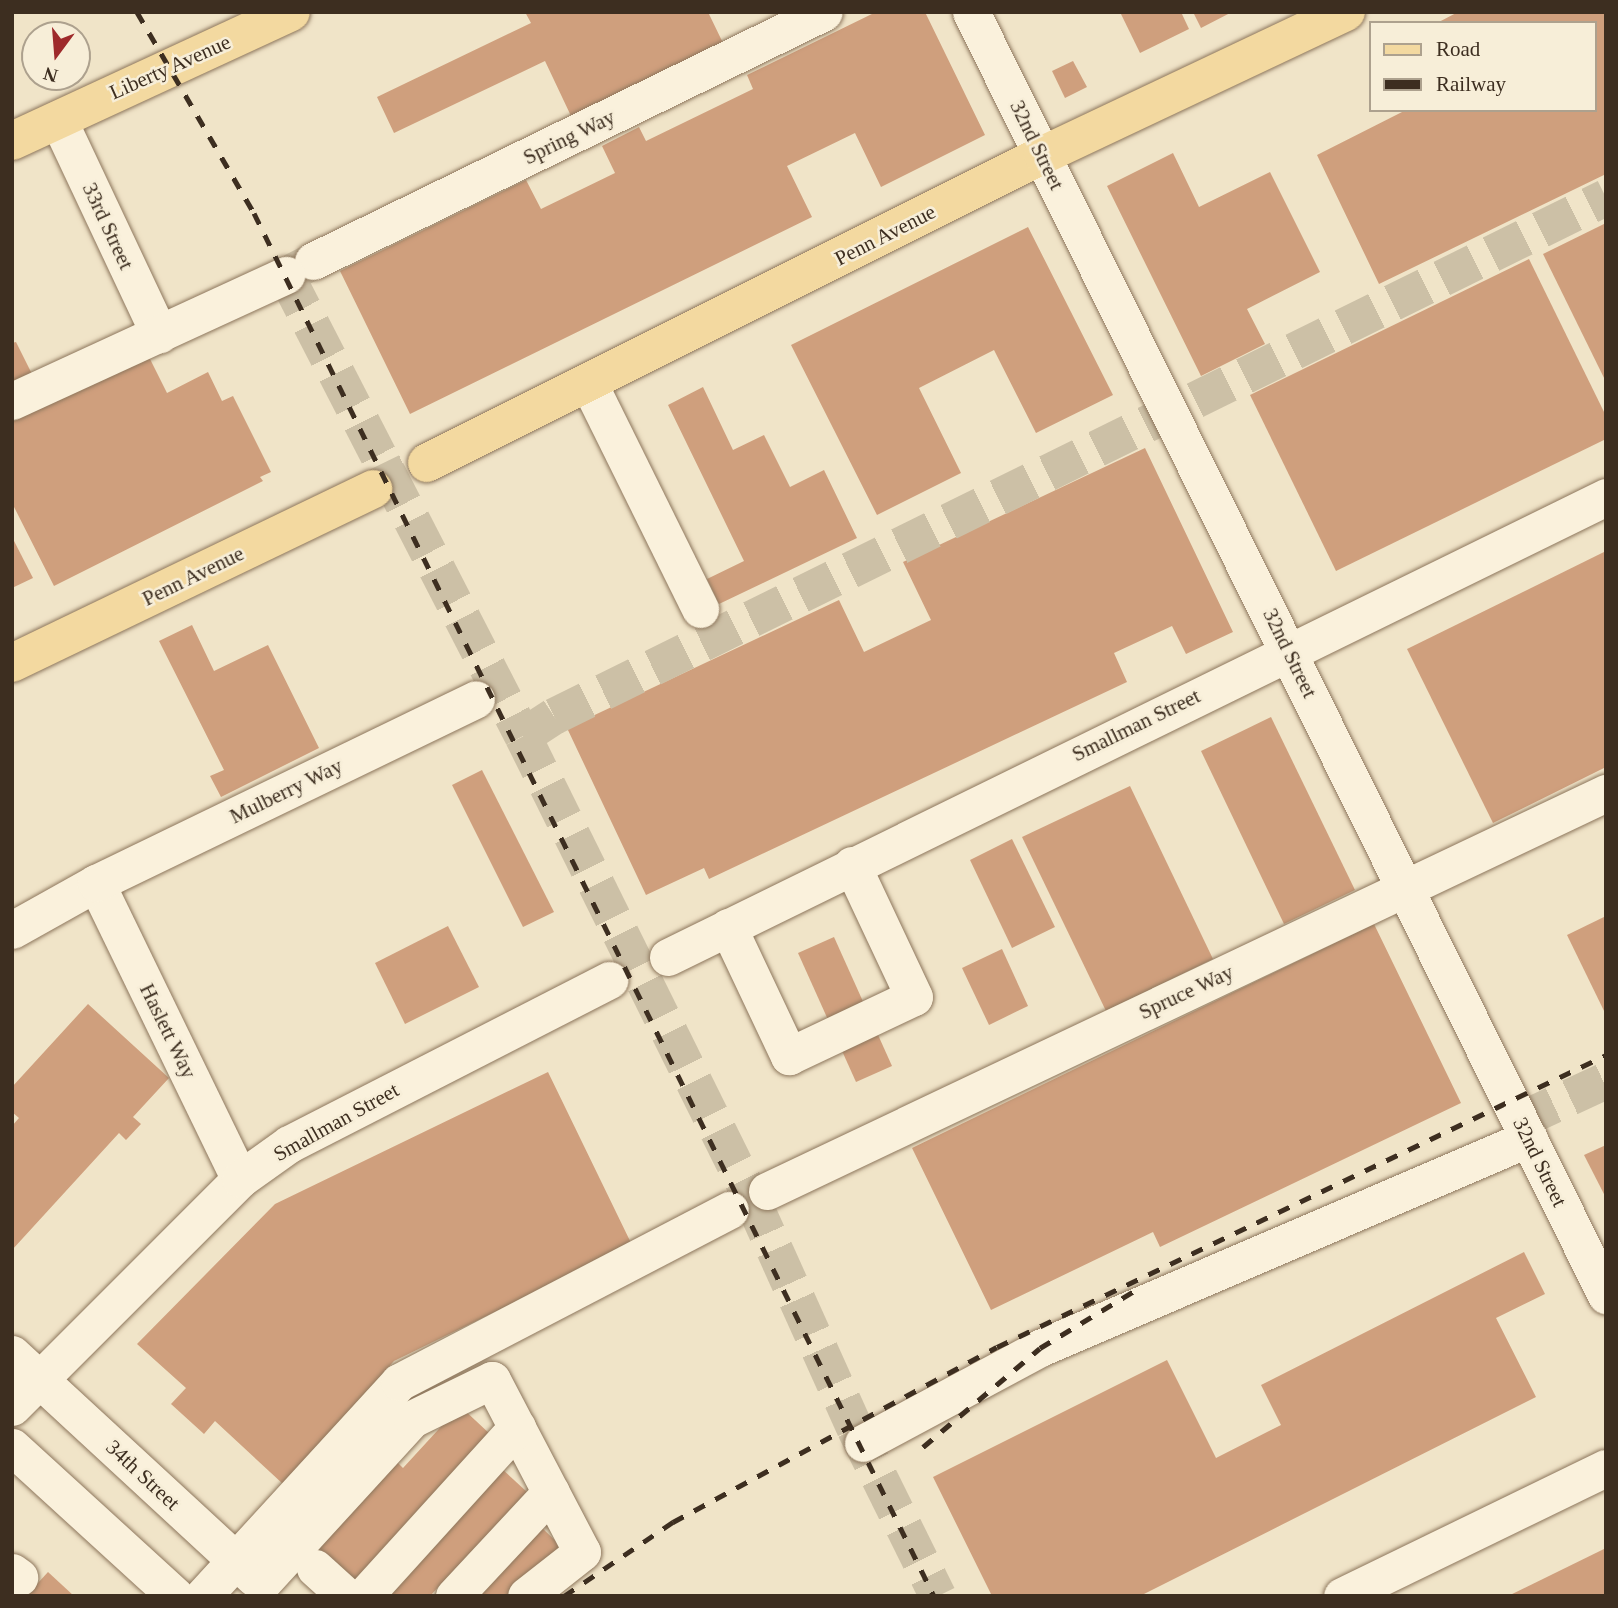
<!DOCTYPE html>
<html>
<head>
<meta charset="utf-8">
<style>
	body { margin:0 }
	#map { position:relative; width:1618px; height:1608px; overflow:hidden; background:#f0e4c8; font-family:"Times New Roman",serif }
	div>[style] { position:absolute }
	.building>* { inset:0; background:#cf9f7d }
	.minor-tunnel>* { height:37px; margin-top:-18.5px; transform-origin:0; background:repeating-linear-gradient(90deg,#ccc0a6 0 37px,transparent 0 55px) }
	.major-tunnel>* { height:38px; margin-top:-19px; transform-origin:0; background:repeating-linear-gradient(90deg,#ccc0a6 0 38px,transparent 0 57px) }
	.roads { filter:drop-shadow(0 0 2px #8d765c) drop-shadow(0 0 2px #8d765c) }
	.minor>* { height:37px; margin:-18.5px; padding:0 18.5px; transform-origin:18.5px; border-radius:18.5px; background:#faf1dc }
	.major>* { height:38px; margin:-19px; padding:0 19px; transform-origin:19px; border-radius:19px; background:#f3d9a0 }
	.rail>* { height:5px; margin-top:-2.5px; transform-origin:0; background:repeating-linear-gradient(90deg,#3d2e20 0 12px,transparent 0 24px) }
	span { translate:-50% -50%; white-space:nowrap; text-align:center; line-height:1.15; -webkit-text-stroke:5px #f7eed8; paint-order:stroke }
	.street-label { font-size:21px; color:#3d2e20 }
	.frame { position:absolute; inset:0; border:14px solid #3d2e20; pointer-events:none }
	.legend { position:absolute; left:1369px; top:21px; width:228px; height:91px; box-sizing:border-box; background:#f7eed8; border:2px solid #ada18e; margin:0; padding:9px 12px; list-style:none; font-size:21px; color:#3d2e20 }
	.legend li { display:flex; align-items:center; gap:14px; height:35px }
	.legend b { width:35px; border:2px solid #ada18e }
	.north { position:absolute; left:21px; top:21px; width:70px; height:70px; box-sizing:border-box; background:#f7eed8; border:2px solid #ada18e; border-radius:50%; rotate:196deg; font-size:19px; font-weight:700; line-height:28px; text-align:center; color:#3d2e20 }
	.north::after { content:''; display:block; margin:auto; width:24px; height:32px; background:#9e2a2b; clip-path:polygon(50% 0,100% 100%,50% 72%,0 100%) }
</style>
</head>
<body>
<div id="map">
	<div class="building">
		<i style="clip-path:polygon(525px 12px,708px 12px,723px 43px,571px 116px,545px 61px,394px 133px,377px 97px,531px 23px)"></i>
		<i style="clip-path:polygon(876px 12px,925px 12px,985px 135px,881px 187px,855px 133px,787px 166px,812px 217px,410px 414px,340px 271px,526px 180px,541px 209px,615px 173px,602px 146px,639px 127px,646px 141px,753px 89px,747px 75px)"></i>
		<i style="clip-path:polygon(1120px 12px,1181px 12px,1189px 29px,1140px 53px)"></i>
		<i style="clip-path:polygon(1193px 12px,1232px 12px,1201px 28px)"></i>
		<i style="clip-path:polygon(1458px 12px,1606px 12px,1606px 174px,1379px 284px,1317px 155px,1406px 110px,1595px 110px,1595px 23px,1437px 23px)"></i>
		<i style="clip-path:polygon(1073px 61px,1087px 87px,1065px 98px,1052px 71px)"></i>
		<i style="clip-path:polygon(1173px 153px,1199px 207px,1270px 172px,1320px 272px,1247px 309px,1265px 344px,1201px 376px,1107px 186px)"></i>
		<i style="clip-path:polygon(1606px 223px,1606px 382px,1543px 254px)"></i>
		<i style="clip-path:polygon(1028px 227px,1113px 395px,1036px 433px,994px 350px,919px 388px,961px 473px,877px 515px,791px 345px)"></i>
		<i style="clip-path:polygon(1529px 259px,1606px 416px,1606px 439px,1336px 571px,1250px 395px)"></i>
		<i style="clip-path:polygon(16px 342px,34px 378px,12px 389px,12px 343px)"></i>
		<i style="clip-path:polygon(148px 355px,167px 393px,208px 372px,222px 401px,233px 396px,271px 472px,260px 477px,263px 481px,54px 586px,12px 503px,12px 422px)"></i>
		<i style="clip-path:polygon(703px 387px,733px 450px,764px 435px,790px 487px,824px 470px,857px 538px,719px 604px,707px 579px,744px 561px,668px 405px)"></i>
		<i style="clip-path:polygon(1145px 448px,1233px 632px,1186px 654px,1172px 626px,1114px 653px,1127px 682px,709px 879px,704px 868px,646px 895px,567px 728px,839px 600px,864px 652px,931px 620px,903px 562px)"></i>
		<i style="clip-path:polygon(12px 537px,33px 578px,12px 588px)"></i>
		<i style="clip-path:polygon(1606px 551px,1606px 767px,1493px 823px,1407px 649px)"></i>
		<i style="clip-path:polygon(192px 625px,214px 671px,268px 645px,319px 748px,221px 797px,210px 776px,224px 770px,159px 641px)"></i>
		<i style="clip-path:polygon(1271px 717px,1355px 890px,1284px 924px,1201px 751px)"></i>
		<i style="clip-path:polygon(482px 770px,554px 912px,523px 927px,452px 785px)"></i>
		<i style="clip-path:polygon(1130px 786px,1213px 959px,1106px 1011px,1022px 837px)"></i>
		<i style="clip-path:polygon(1012px 839px,1055px 927px,1012px 948px,970px 860px)"></i>
		<i style="clip-path:polygon(1606px 916px,1606px 1015px,1567px 935px)"></i>
		<i style="clip-path:polygon(1374px 924px,1461px 1103px,1160px 1247px,1153px 1232px,991px 1310px,912px 1148px)"></i>
		<i style="clip-path:polygon(448px 926px,479px 987px,405px 1024px,375px 963px)"></i>
		<i style="clip-path:polygon(834px 937px,892px 1066px,856px 1082px,798px 953px)"></i>
		<i style="clip-path:polygon(1002px 949px,1028px 1006px,989px 1025px,962px 968px)"></i>
		<i style="clip-path:polygon(88px 1004px,169px 1078px,133px 1117px,141px 1124px,126px 1140px,119px 1133px,12px 1250px,12px 1126px,19px 1118px,12px 1112px,12px 1087px)"></i>
		<i style="clip-path:polygon(548px 1072px,632px 1245px,394px 1361px,283px 1484px,215px 1421px,204px 1434px,171px 1404px,186px 1388px,137px 1344px,275px 1204px)"></i>
		<i style="clip-path:polygon(1606px 1145px,1606px 1198px,1584px 1155px)"></i>
		<i style="clip-path:polygon(1524px 1252px,1545px 1294px,1496px 1318px,1536px 1397px,1140px 1596px,992px 1596px,933px 1477px,1167px 1360px,1216px 1458px,1281px 1425px,1261px 1385px)"></i>
		<i style="clip-path:polygon(460px 1406px,491px 1435px,355px 1581px,318px 1547px,397px 1462px,403px 1468px)"></i>
		<i style="clip-path:polygon(501px 1468px,527px 1492px,430px 1596px,382px 1596px)"></i>
		<i style="clip-path:polygon(540px 1526px,565px 1550px,510px 1596px,476px 1596px)"></i>
		<i style="clip-path:polygon(1606px 1548px,1606px 1596px,1508px 1596px)"></i>
		<i style="clip-path:polygon(48px 1572px,74px 1596px,26px 1596px)"></i>
	</div>
	<div class="minor-tunnel">
		<i style="left:313px;top:261px;width:30px;rotate:153deg"></i>
		<i style="left:286px;top:275px;width:518px;rotate:62.79deg"></i>
		<i style="left:523px;top:736px;width:517px;rotate:63.68deg"></i>
		<i style="left:752px;top:1199px;width:251px;rotate:65.8deg"></i>
		<i style="left:855px;top:1428px;width:187px;rotate:63.7deg"></i>
		<i style="left:523px;top:736px;width:37px;rotate:-33deg"></i>
		<i style="left:554px;top:716px;width:1173px;rotate:-26.26deg"></i>
		<i style="left:1520px;top:1120px;width:95px;rotate:-24.9deg"></i>
	</div>
	<div class="major-tunnel">
		<i style="left:373px;top:489px;width:60px;rotate:-25.7deg"></i>
	</div>
	<div class="roads">
		<div class="minor">
			<i style="left:971px;top:12px;width:1432px;rotate:63.67deg"></i>
			<i style="left:58px;top:119px;width:238px;rotate:64.8deg"></i>
			<i style="left:313px;top:261px;width:568px;rotate:-25.98deg"></i>
			<i style="left:589px;top:384px;width:251px;rotate:63.7deg"></i>
			<i style="left:12px;top:401px;width:302px;rotate:-24.7deg"></i>
			<i style="left:96px;top:883px;width:329px;rotate:64.1deg"></i>
			<i style="left:728px;top:927px;width:143px;rotate:64.7deg"></i>
			<i style="left:789px;top:1056px;width:138px;rotate:-25.3deg"></i>
			<i style="left:914px;top:997px;width:146px;rotate:-115.2deg"></i>
			<i style="left:12px;top:930px;width:96px;rotate:-29.2deg"></i>
			<i style="left:96px;top:883px;width:422px;rotate:-25.8deg"></i>
			<i style="left:668px;top:957px;width:1045px;rotate:-26.12deg"></i>
			<i style="left:767px;top:1191px;width:929px;rotate:-25.38deg"></i>
			<i style="left:12px;top:1354px;width:330px;rotate:42.7deg"></i>
			<i style="left:12px;top:1407px;width:322px;rotate:-45deg"></i>
			<i style="left:240px;top:1179px;width:60px;rotate:-35.5deg"></i>
			<i style="left:289px;top:1144px;width:360px;rotate:-27.1deg"></i>
			<i style="left:863px;top:1443px;width:201px;rotate:-28.2deg"></i>
			<i style="left:1040px;top:1348px;width:532px;rotate:-23.24deg"></i>
			<i style="left:12px;top:1447px;width:221px;rotate:42.4deg"></i>
			<i style="left:315px;top:1568px;width:42px;rotate:42.1deg"></i>
			<i style="left:12px;top:1572px;width:9px;rotate:36deg"></i>
			<i style="left:261px;top:1584px;width:224px;rotate:-47.5deg"></i>
			<i style="left:412px;top:1419px;width:89px;rotate:-26deg"></i>
			<i style="left:492px;top:1380px;width:194px;rotate:62.4deg"></i>
			<i style="left:582px;top:1552px;width:71px;rotate:141.8deg"></i>
			<i style="left:203px;top:1596px;width:290px;rotate:-47.5deg"></i>
			<i style="left:399px;top:1382px;width:373px;rotate:-27.5deg"></i>
			<i style="left:364px;top:1596px;width:228px;rotate:-47.8deg"></i>
			<i style="left:454px;top:1596px;width:142px;rotate:-47deg"></i>
			<i style="left:1342px;top:1596px;width:293px;rotate:-25.9deg"></i>
		</div>
		<div class="major">
			<i style="left:12px;top:141px;width:307px;rotate:-24.8deg"></i>
			<i style="left:427px;top:463px;width:689px;rotate:-26.57deg"></i>
			<i style="left:1043px;top:155px;width:335px;rotate:-25.3deg"></i>
			<i style="left:12px;top:663px;width:401px;rotate:-25.7deg"></i>
		</div>
	</div>
	<div class="rail">
		<i style="left:137px;top:12px;width:233px;rotate:59.8deg"></i>
		<i style="left:254px;top:213px;width:1541px;rotate:63.82deg"></i>
		<i style="left:923px;top:1447px;width:153px;rotate:-40.2deg"></i>
		<i style="left:1040px;top:1348px;width:116px;rotate:-31.2deg"></i>
		<i style="left:564px;top:1596px;width:132px;rotate:-34.2deg"></i>
		<i style="left:673px;top:1522px;width:368px;rotate:-28.4deg"></i>
		<i style="left:997px;top:1347px;width:675px;rotate:-25.62deg"></i>
	</div>
	<div class="street-label">
		<span style="left:170px;top:67px;rotate:-24deg">Liberty Avenue</span>
		<span style="left:569px;top:137px;rotate:-26deg">Spring Way</span>
		<span style="left:1037px;top:145px;rotate:64deg">32nd Street</span>
		<span style="left:108px;top:226px;rotate:65deg">33rd Street</span>
		<span style="left:885px;top:235px;rotate:-27deg">Penn Avenue</span>
		<span style="left:193px;top:576px;rotate:-26deg">Penn Avenue</span>
		<span style="left:1290px;top:653px;rotate:64deg">32nd Street</span>
		<span style="left:1136px;top:725px;rotate:-26deg">Smallman Street</span>
		<span style="left:286px;top:791px;rotate:-26deg">Mulberry Way</span>
		<span style="left:1186px;top:992px;rotate:-25deg">Spruce Way</span>
		<span style="left:168px;top:1031px;rotate:64deg">Haslett Way</span>
		<span style="left:336px;top:1122px;rotate:-29deg">Smallman Street</span>
		<span style="left:1540px;top:1162px;rotate:64deg">32nd Street</span>
		<span style="left:143px;top:1475px;rotate:43deg">34th Street</span>
	</div>
	<div class="frame"></div>
	<ul class="legend">
	<li><b style="height:9px;background:#f3d9a0"></b>Road</li>
	<li><b style="height:9px;background:#3d2e20"></b>Railway</li>
	</ul>
	<div class="north">N</div>
</div>
</body>
</html>
